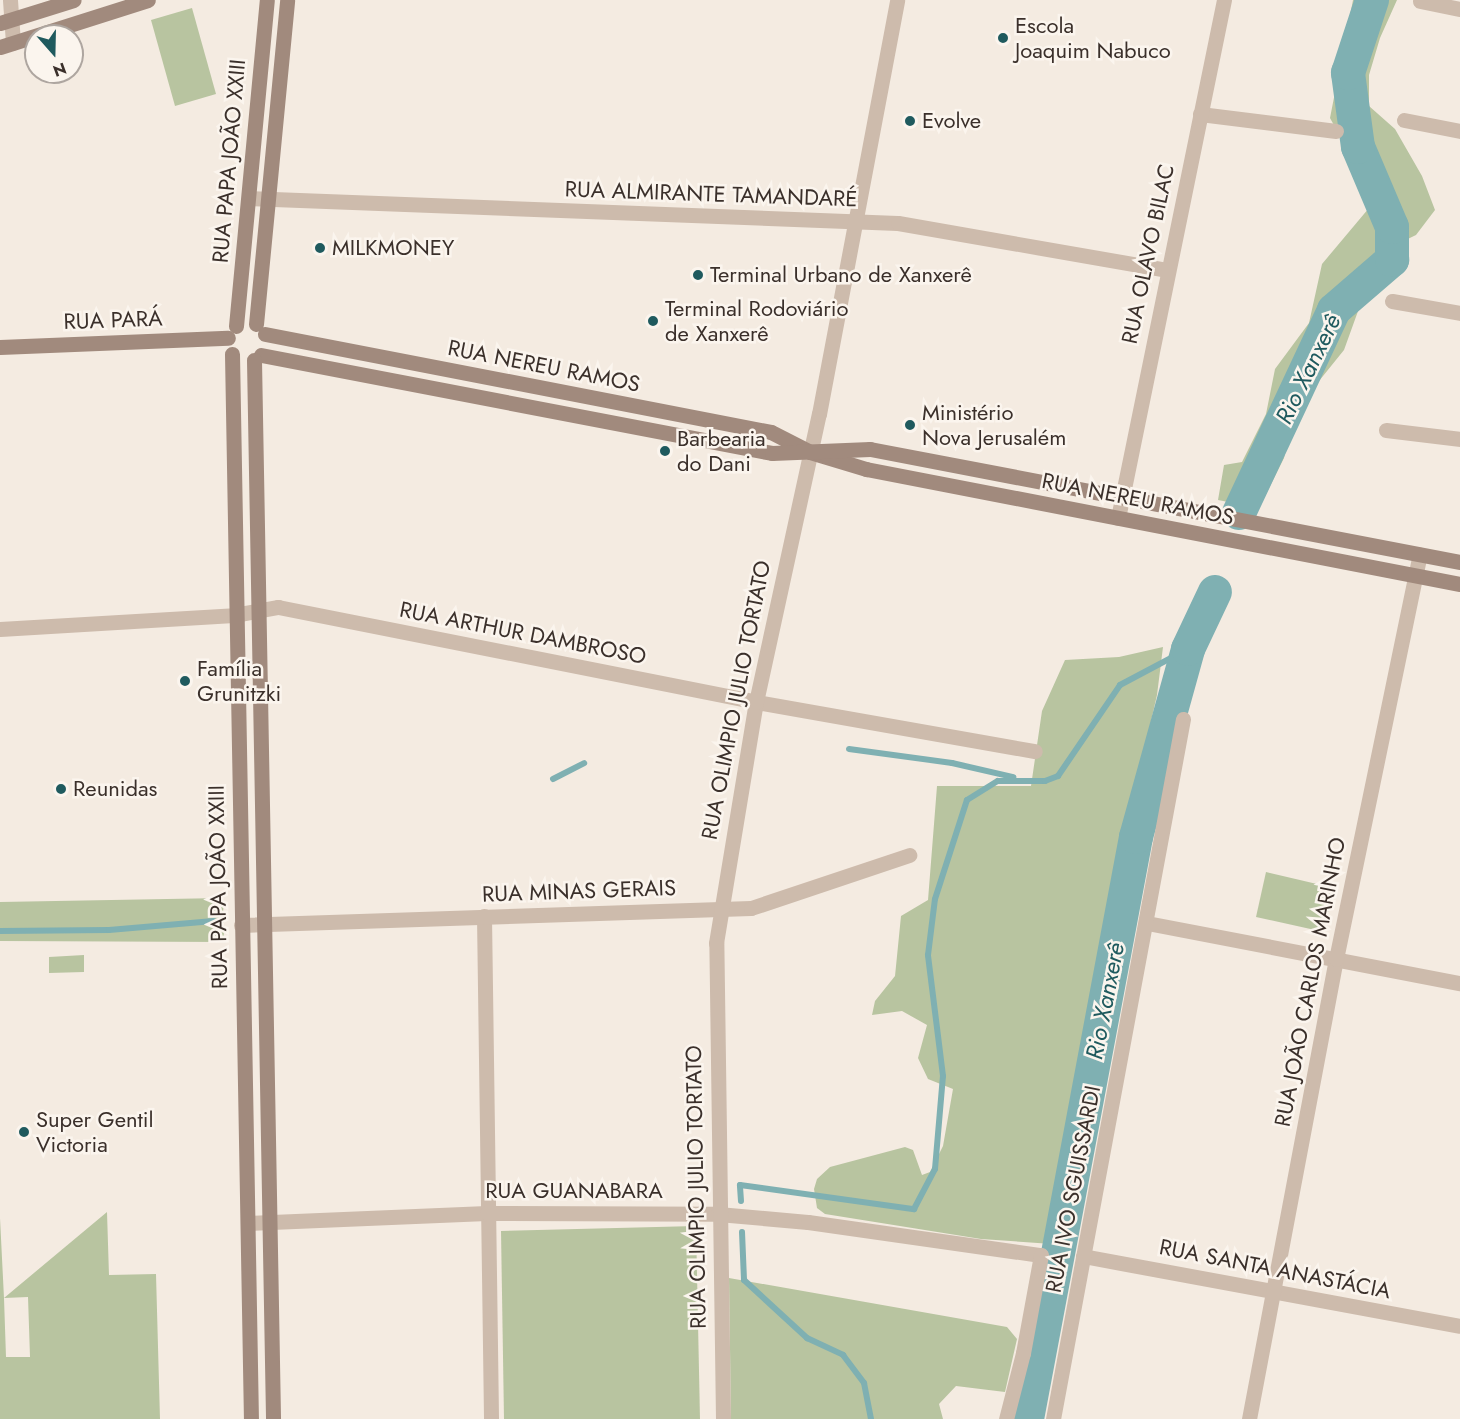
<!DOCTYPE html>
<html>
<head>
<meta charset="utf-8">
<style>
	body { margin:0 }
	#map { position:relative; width:1460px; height:1419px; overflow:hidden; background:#f4ebe1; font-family:Jost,sans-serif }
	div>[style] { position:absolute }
	.green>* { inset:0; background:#b8c4a0 }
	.stream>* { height:6px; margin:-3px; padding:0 3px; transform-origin:3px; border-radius:3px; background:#7fb0b2 }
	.river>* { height:34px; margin:-17px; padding:0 17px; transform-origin:17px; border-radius:17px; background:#7fb0b2 }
	.street>* { height:15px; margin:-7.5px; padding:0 7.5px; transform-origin:7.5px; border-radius:7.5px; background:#cdbbac }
	.secondary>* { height:15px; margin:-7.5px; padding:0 7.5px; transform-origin:7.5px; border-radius:7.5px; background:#a18a7d }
	.dots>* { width:16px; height:16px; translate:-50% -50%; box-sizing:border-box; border:3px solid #fbf5ee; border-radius:50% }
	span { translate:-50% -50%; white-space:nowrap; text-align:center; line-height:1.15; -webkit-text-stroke:5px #fbf5ee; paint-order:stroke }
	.poi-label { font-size:22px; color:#3b302b }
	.left { translate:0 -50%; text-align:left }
	.street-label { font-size:22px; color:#3b302b }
	.water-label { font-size:24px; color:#1f5a5e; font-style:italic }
	.north { position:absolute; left:24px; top:24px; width:60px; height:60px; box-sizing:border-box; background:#fbf5ee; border:2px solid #aea6a0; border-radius:50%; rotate:160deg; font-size:16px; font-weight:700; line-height:24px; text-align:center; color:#3b302b }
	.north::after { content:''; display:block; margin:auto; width:21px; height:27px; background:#1f5a5e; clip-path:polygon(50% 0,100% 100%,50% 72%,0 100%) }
</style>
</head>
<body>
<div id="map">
	<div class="green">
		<i style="clip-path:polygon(1353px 0,1397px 0,1380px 38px,1369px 75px,1369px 106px,1395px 129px,1422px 176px,1435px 210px,1416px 235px,1379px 253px,1344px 350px,1294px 412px,1284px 458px,1259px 508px,1218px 500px,1224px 465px,1242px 462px,1266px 414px,1275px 369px,1309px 323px,1322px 264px,1369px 208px,1346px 147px,1330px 118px)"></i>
		<i style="clip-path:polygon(192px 8px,216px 94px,175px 106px,151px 20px)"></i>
		<i style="clip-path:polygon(1163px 647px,1157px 695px,1104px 926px,1068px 1131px,1066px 1179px,1052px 1244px,981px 1239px,825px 1214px,817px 1208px,814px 1189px,817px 1179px,830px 1167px,905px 1147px,913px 1150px,922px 1175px,930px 1172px,943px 1146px,953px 1089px,928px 1079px,918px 1058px,927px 1025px,902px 1011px,872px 1015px,875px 1001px,895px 976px,901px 916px,928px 900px,937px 786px,1031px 786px,1042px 711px,1065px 660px,1119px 657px)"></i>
		<i style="clip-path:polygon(1266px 872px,1334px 888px,1324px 932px,1256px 917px)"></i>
		<i style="clip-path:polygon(223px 898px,224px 942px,0 941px,0 902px)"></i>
		<i style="clip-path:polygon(84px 955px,84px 972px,49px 973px,49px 957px)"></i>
		<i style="clip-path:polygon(evenodd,107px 1212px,109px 1275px,156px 1274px,160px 1419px,0 1419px,0 1218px,4px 1298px,107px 1212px,28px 1297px,30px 1357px,6px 1357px,4px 1298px,28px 1297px)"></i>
		<i style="clip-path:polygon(696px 1226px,700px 1419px,504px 1419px,501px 1231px)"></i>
		<i style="clip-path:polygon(729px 1278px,1007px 1327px,1017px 1339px,1005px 1392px,956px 1386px,939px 1404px,943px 1419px,731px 1419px)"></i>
	</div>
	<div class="stream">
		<i style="left:849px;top:749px;width:104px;rotate:7.7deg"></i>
		<i style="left:952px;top:763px;width:63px;rotate:12.9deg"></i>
		<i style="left:553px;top:779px;width:35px;rotate:-27deg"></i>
		<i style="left:0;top:931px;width:109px;rotate:-0.5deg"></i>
		<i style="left:109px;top:930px;width:105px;rotate:-4.9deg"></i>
		<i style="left:741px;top:1201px;width:16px;rotate:-94deg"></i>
		<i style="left:740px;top:1185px;width:176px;rotate:7.9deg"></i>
		<i style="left:914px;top:1209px;width:45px;rotate:-62.3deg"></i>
		<i style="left:935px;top:1169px;width:93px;rotate:-85.1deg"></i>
		<i style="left:943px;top:1076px;width:122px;rotate:-97.1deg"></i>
		<i style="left:928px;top:955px;width:56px;rotate:-82.9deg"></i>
		<i style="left:935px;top:899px;width:104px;rotate:-72.1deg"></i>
		<i style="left:967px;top:800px;width:36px;rotate:-32deg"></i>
		<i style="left:998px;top:781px;width:47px"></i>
		<i style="left:1045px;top:781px;width:14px;rotate:-21deg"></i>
		<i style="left:1058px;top:776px;width:110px;rotate:-55.7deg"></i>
		<i style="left:1120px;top:685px;width:77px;rotate:-27.9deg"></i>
		<i style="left:742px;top:1232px;width:48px;rotate:87.6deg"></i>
		<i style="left:744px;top:1280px;width:86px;rotate:42.6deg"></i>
		<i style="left:807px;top:1338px;width:40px;rotate:25deg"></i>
		<i style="left:843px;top:1355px;width:35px;rotate:53deg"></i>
		<i style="left:864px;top:1383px;width:37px;rotate:79deg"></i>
	</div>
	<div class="river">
		<i style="left:1239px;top:513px;width:224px;rotate:-64.9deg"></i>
		<i style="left:1334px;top:310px;width:77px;rotate:-40.8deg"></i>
		<i style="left:1392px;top:260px;width:33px;rotate:-90deg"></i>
		<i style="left:1392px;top:227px;width:87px;rotate:-113deg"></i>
		<i style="left:1358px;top:147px;width:75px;rotate:-97.7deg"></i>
		<i style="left:1348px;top:73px;width:77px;rotate:-71.8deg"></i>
		<i style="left:1027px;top:1419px;width:592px;rotate:-79.39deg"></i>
		<i style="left:1136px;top:837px;width:195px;rotate:-74.5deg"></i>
		<i style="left:1188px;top:649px;width:63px;rotate:-64.7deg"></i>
	</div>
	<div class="street">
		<i style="left:10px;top:0;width:43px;rotate:86deg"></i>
		<i style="left:1420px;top:1px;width:41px;rotate:11.3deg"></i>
		<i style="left:1200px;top:114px;width:137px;rotate:7.1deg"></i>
		<i style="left:1404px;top:120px;width:57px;rotate:11.1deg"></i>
		<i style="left:249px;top:198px;width:649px;rotate:2.21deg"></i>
		<i style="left:898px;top:223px;width:274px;rotate:9.9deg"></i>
		<i style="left:1392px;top:301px;width:69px;rotate:10deg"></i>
		<i style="left:1386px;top:430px;width:75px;rotate:6.9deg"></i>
		<i style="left:1118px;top:518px;width:529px;rotate:-78.44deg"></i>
		<i style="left:0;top:629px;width:234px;rotate:-3.4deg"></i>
		<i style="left:234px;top:615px;width:45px;rotate:-10.3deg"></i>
		<i style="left:278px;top:607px;width:487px;rotate:11.2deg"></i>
		<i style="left:756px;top:702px;width:283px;rotate:10deg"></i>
		<i style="left:484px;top:916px;width:503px;rotate:89.2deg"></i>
		<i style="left:1147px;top:923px;width:319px;rotate:10.9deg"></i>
		<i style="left:241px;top:925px;width:510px;rotate:-1.91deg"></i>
		<i style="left:751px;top:908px;width:167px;rotate:-18.5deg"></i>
		<i style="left:248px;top:1223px;width:239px;rotate:-2.4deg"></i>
		<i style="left:487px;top:1213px;width:231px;rotate:0.2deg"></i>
		<i style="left:718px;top:1214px;width:90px;rotate:5.1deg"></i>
		<i style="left:808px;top:1222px;width:235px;rotate:8.1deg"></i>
		<i style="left:1041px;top:1255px;width:100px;rotate:100.4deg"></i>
		<i style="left:1023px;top:1353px;width:68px;rotate:104.4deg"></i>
		<i style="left:1083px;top:1256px;width:383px;rotate:10.5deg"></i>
		<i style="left:723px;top:1419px;width:476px;rotate:-90.8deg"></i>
		<i style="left:716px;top:943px;width:244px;rotate:-80.6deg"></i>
		<i style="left:756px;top:702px;width:295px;rotate:-77.7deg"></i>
		<i style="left:819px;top:414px;width:421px;rotate:-79.3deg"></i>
		<i style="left:1053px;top:1419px;width:712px;rotate:-79.48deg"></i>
		<i style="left:1249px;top:1419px;width:468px;rotate:-79.3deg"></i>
		<i style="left:1336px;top:959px;width:413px;rotate:-78.3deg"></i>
	</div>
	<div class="secondary">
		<i style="left:0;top:23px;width:77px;rotate:-17.3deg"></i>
		<i style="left:0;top:47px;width:155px;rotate:-17.6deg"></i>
		<i style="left:256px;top:324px;width:325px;rotate:-84.5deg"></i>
		<i style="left:236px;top:326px;width:327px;rotate:-84.6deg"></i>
		<i style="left:265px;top:334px;width:515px;rotate:10.96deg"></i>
		<i style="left:771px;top:432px;width:44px;rotate:27.1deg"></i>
		<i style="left:810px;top:452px;width:59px;rotate:16.9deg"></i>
		<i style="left:866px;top:469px;width:605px;rotate:10.96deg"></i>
		<i style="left:0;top:347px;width:228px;rotate:-2.3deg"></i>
		<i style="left:232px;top:354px;width:1065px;rotate:88.98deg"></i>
		<i style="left:261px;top:355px;width:520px;rotate:10.86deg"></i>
		<i style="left:772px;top:453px;width:98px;rotate:-2.3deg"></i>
		<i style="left:870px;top:449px;width:601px;rotate:10.84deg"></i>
		<i style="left:254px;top:360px;width:1059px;rotate:88.97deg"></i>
	</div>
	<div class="dots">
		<i style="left:1003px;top:38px;background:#1f5a5e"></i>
		<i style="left:910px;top:121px;background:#1f5a5e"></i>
		<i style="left:320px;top:248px;background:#1f5a5e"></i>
		<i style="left:698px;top:275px;background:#1f5a5e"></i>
		<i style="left:653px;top:321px;background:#1f5a5e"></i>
		<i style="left:910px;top:425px;background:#1f5a5e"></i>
		<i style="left:665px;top:451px;background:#1f5a5e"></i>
		<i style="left:185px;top:681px;background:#1f5a5e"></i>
		<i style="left:61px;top:789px;background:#1f5a5e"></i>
		<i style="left:24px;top:1132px;background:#1f5a5e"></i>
	</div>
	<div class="poi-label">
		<span class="left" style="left:1015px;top:38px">Escola<br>Joaquim Nabuco</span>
		<span class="left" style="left:922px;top:121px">Evolve</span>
		<span class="left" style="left:332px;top:248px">MILKMONEY</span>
		<span class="left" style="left:710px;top:275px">Terminal Urbano de Xanxerê</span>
		<span class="left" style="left:665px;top:321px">Terminal Rodoviário<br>de Xanxerê</span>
		<span class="left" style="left:922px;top:425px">Ministério<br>Nova Jerusalém</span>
		<span class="left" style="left:677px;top:451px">Barbearia<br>do Dani</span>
		<span class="left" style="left:197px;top:681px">Família<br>Grunitzki</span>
		<span class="left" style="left:73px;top:789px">Reunidas</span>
		<span class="left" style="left:36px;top:1132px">Super Gentil<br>Victoria</span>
	</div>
	<div class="street-label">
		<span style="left:229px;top:161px;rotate:-85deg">RUA PAPA JOÃO XXIII</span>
		<span style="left:711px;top:194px;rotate:2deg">RUA ALMIRANTE TAMANDARÉ</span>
		<span style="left:1148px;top:254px;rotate:-78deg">RUA OLAVO BILAC</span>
		<span style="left:113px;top:320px;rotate:-2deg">RUA PARÁ</span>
		<span style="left:544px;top:366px;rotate:11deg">RUA NEREU RAMOS</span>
		<span style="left:1138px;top:499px;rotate:11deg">RUA NEREU RAMOS</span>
		<span style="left:523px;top:633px;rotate:11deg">RUA ARTHUR DAMBROSO</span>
		<span style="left:736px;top:700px;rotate:-79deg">RUA OLIMPIO JULIO TORTATO</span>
		<span style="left:218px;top:887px;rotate:-91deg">RUA PAPA JOÃO XXIII</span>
		<span style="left:579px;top:891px;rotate:-2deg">RUA MINAS GERAIS</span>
		<span style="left:1310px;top:982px;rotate:-79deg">RUA JOÃO CARLOS MARINHO</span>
		<span style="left:696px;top:1187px;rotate:-91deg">RUA OLIMPIO JULIO TORTATO</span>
		<span style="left:1073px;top:1189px;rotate:-79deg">RUA IVO SGUISSARDI</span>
		<span style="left:574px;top:1191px">RUA GUANABARA</span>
		<span style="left:1275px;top:1269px;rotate:11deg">RUA SANTA ANASTÁCIA</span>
	</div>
	<div class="water-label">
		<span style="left:1308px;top:369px;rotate:-64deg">Rio Xanxerê</span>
		<span style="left:1105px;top:1001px;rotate:-79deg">Rio Xanxerê</span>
	</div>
	<div class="north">N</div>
</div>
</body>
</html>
